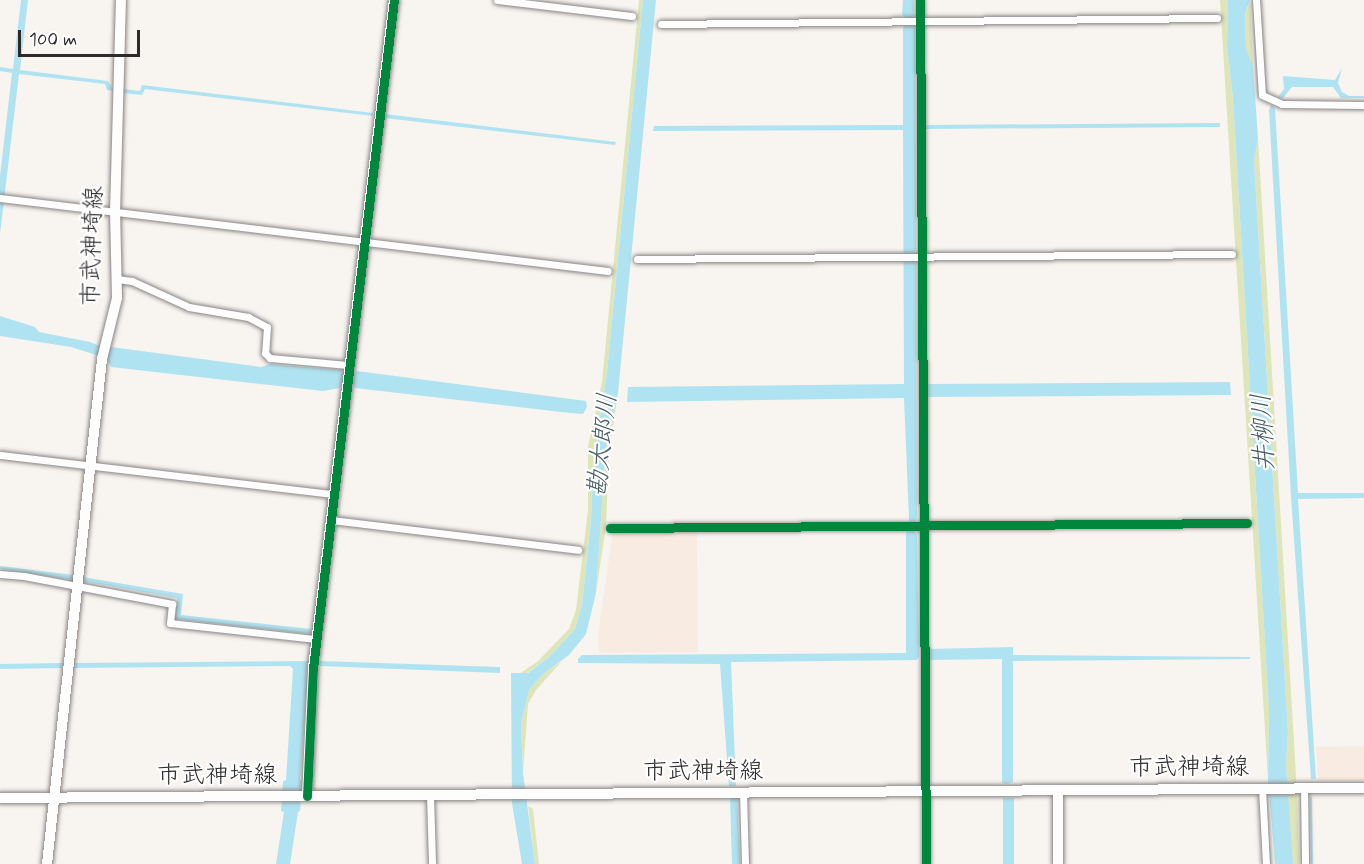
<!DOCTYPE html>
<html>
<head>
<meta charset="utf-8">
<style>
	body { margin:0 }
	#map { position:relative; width:1364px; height:864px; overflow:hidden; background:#f8f4f0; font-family:Mynerve,"Klee One",sans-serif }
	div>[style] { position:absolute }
	.built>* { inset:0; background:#f8ebe1 }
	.green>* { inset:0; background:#dee5b9 }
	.water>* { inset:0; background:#b0e3f1 }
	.stream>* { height:2px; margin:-1px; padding:0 1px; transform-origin:1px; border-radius:1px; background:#b0e3f1 }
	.roads { filter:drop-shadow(0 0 2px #878584) drop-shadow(0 0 2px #878584) }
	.street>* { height:7px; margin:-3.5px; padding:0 3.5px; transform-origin:3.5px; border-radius:3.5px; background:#fefdfd }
	.secondary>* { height:10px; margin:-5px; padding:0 5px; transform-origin:5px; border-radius:5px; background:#fefdfd }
	.cycleway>* { height:9px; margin:-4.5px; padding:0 4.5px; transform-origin:4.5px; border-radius:4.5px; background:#00873e }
	span { translate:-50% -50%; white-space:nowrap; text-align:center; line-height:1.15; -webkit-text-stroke:4.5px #fff; paint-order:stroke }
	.street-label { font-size:24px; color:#2b2b2b }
	.water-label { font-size:26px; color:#4a6066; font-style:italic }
	.scale { position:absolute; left:18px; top:30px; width:122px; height:27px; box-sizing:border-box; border:3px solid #2b2b2b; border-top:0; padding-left:8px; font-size:18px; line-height:21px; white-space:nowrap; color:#2b2b2b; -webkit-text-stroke:4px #fff; paint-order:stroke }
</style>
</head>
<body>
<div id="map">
	<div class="built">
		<i style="clip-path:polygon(613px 531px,697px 531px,698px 652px,599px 653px,598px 634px)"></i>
		<i style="clip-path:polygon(1364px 746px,1364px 780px,1318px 780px,1316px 747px)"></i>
	</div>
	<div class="green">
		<i style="clip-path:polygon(639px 0,643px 0,607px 373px,594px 454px,591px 519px,582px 605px,575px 629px,550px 656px,527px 673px,519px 674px,537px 662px,569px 629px,576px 610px,588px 510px,588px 446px,602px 382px)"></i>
		<i style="clip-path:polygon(1220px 0,1228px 0,1228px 3px,1227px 46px,1233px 99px,1269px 710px,1268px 779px)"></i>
		<i style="clip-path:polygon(1250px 2px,1253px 66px,1246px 48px,1245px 14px)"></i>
		<i style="clip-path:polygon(1258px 138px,1297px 793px,1299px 864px,1293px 864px,1290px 845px,1286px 765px,1288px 732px,1254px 161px)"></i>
		<i style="clip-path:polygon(618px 393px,609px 452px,606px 526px,596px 593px,606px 446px)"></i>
		<i style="clip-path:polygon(562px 661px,536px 690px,528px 704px,523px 773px,521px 723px,529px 690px,543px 674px)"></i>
		<i style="clip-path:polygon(528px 806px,533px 809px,539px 864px,535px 864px)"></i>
	</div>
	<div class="water">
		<i style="clip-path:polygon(21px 0,28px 0,20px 70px,108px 81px,114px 91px,107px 90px,105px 84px,19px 74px,0 234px,0 176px,12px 73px,0 71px,0 67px,13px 69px)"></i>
		<i style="clip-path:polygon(643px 0,656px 0,618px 393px,606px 446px,596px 593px,586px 634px,569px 655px,543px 674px,529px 690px,521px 723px,523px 773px,535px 864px,522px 864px,512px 803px,511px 673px,528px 673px,550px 656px,575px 629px,582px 605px,591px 519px,594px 454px,607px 373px)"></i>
		<i style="clip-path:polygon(903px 0,914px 0,914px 15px,912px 18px,915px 29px,916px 249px,913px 260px,916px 263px,917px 517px,914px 531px,917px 534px,919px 657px,917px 660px,731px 662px,736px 786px,729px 786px,720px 664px,578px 663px,578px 659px,582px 655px,906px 653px,906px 533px,909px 520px,904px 398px,627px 402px,628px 387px,904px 384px,903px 130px,653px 131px,654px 126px,903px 125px,903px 29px,905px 17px,902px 15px)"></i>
		<i style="clip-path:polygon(1228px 0,1250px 0,1245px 14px,1246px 48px,1253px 66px,1258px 138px,1254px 161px,1288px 732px,1286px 765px,1293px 864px,1275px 864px,1268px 779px,1269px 710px,1233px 99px,1227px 46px)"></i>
		<i style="clip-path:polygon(1342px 68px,1338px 83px,1342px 92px,1349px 96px,1364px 96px,1364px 98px,1341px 98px,1333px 87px,1292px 87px,1283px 98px,1278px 97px,1284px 89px,1283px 76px,1335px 80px)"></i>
		<i style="clip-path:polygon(142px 85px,373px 113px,373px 116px,145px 89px,142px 95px,123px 93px,123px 89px,140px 91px)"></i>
		<i style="clip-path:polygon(1271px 105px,1275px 108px,1298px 493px,1364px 493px,1364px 498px,1298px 499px,1316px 779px,1311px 779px,1291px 497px,1269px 110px)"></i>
		<i style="clip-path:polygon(385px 114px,616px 142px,615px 145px,385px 118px)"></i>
		<i style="clip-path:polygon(1220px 123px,1220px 127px,925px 129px,925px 125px)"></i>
		<i style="clip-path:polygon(0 316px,35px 327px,39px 332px,90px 342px,108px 349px,111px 347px,261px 367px,270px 364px,341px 370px,343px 376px,353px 377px,357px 371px,586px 401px,587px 407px,583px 414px,561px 412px,355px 388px,352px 383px,342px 382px,340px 388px,323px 391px,111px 367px,106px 358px,71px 347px,0 336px)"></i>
		<i style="clip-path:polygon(1230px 382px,1231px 395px,927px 397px,927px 384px)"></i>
		<i style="clip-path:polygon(0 566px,74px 575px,73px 580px,0 569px)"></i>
		<i style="clip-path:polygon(83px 577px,183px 594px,181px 615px,311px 629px,310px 634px,175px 619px,177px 598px,82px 581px)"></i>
		<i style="clip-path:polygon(1013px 647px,1013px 655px,1250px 657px,1250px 659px,1013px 661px,1013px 782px,1007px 784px,1002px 783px,1002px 659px,929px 660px,929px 649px)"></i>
		<i style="clip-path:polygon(309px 661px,300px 780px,302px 781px,300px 811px,298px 812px,290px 864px,276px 864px,284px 812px,281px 811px,283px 781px,286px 780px,293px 669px,290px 666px,73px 668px,74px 663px)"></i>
		<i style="clip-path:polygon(320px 661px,500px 667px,500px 673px,320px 666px)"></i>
		<i style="clip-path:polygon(63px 663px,62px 668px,0 669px,0 664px)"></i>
		<i style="clip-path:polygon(730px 798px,737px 798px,740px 864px,732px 864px)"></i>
		<i style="clip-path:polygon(1003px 798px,1014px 798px,1014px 864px,1003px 864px)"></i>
	</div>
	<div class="stream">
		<i style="left:1311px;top:798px;width:66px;rotate:89.1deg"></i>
	</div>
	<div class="roads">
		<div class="street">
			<i style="left:497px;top:0;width:136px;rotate:6.8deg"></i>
			<i style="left:920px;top:0;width:864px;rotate:89.6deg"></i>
			<i style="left:1256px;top:0;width:95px;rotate:86.4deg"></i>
			<i style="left:1262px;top:95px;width:22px;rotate:24deg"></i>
			<i style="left:1282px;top:104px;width:82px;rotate:0.7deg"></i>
			<i style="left:661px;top:24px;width:556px;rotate:-0.62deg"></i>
			<i style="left:0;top:198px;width:612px;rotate:6.85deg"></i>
			<i style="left:637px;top:259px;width:595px;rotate:-0.48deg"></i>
			<i style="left:117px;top:279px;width:15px;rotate:8deg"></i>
			<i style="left:132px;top:281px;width:63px;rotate:24.5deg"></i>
			<i style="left:189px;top:307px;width:60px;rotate:9.6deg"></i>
			<i style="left:248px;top:317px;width:21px;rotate:28deg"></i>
			<i style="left:267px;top:327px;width:26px;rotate:94deg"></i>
			<i style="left:265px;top:353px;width:7px;rotate:45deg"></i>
			<i style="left:270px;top:358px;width:78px;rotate:5.1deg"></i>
			<i style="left:0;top:455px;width:336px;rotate:6.7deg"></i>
			<i style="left:331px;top:520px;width:249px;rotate:6.9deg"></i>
			<i style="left:610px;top:528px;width:637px;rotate:-0.45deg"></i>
			<i style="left:0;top:574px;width:24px;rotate:5deg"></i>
			<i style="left:24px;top:576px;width:151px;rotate:10.7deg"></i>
			<i style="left:172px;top:604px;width:19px;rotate:96deg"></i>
			<i style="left:170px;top:623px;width:147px;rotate:6.3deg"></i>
			<i style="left:1262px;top:788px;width:76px;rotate:87deg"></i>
			<i style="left:1304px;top:788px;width:76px;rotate:89.2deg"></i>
			<i style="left:743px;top:792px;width:72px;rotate:88.4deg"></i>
			<i style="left:430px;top:795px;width:69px;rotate:88.3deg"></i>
		</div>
		<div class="secondary">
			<i style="left:1058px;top:790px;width:74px;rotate:90deg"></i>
			<i style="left:307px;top:796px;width:128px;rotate:-87.3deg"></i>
			<i style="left:313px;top:668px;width:673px;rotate:-83.09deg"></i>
			<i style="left:0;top:798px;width:1364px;rotate:-0.42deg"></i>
			<i style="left:47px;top:864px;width:508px;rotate:-83.78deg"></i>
			<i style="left:102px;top:359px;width:63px;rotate:-76.2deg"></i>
			<i style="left:117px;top:298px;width:85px;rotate:-91.3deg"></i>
			<i style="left:115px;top:213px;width:213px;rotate:-88.4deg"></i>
		</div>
	</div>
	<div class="cycleway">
		<i style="left:920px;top:0;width:864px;rotate:89.6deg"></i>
		<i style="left:610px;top:528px;width:637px;rotate:-0.45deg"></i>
		<i style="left:307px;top:796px;width:128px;rotate:-87.3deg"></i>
		<i style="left:313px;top:668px;width:673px;rotate:-83.09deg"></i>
	</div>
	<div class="street-label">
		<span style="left:93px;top:246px;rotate:-88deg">市武神埼線</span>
		<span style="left:1189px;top:768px">市武神埼線</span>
		<span style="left:703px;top:772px">市武神埼線</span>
		<span style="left:217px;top:776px">市武神埼線</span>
	</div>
	<div class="water-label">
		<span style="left:1265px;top:432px;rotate:-93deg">井柳川</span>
		<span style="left:604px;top:445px;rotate:-84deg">勘太郎川</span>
	</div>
	<div class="scale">100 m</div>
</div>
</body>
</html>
